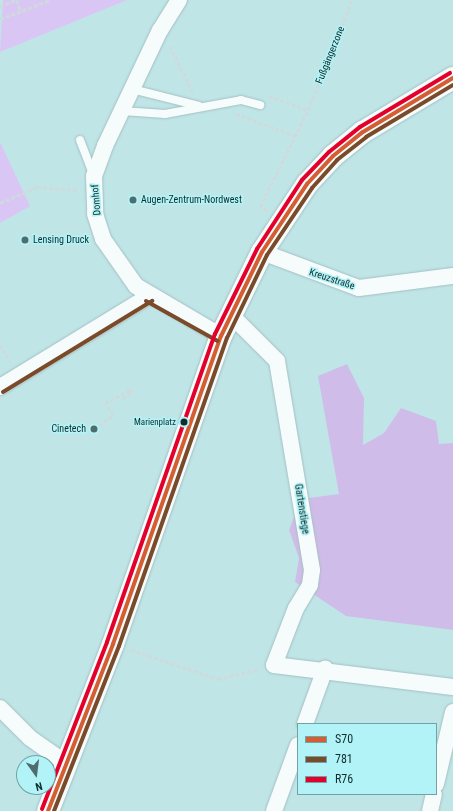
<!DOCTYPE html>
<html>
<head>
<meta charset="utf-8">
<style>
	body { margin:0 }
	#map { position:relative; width:453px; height:811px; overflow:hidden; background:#c0e5e7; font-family:"Roboto Condensed",sans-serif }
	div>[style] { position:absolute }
	.green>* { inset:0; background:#dac6f4 }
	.forest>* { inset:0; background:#d0bce9 }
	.path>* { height:2.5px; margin-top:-1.25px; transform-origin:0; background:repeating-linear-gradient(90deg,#cedadb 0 4px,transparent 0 6px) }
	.roads { filter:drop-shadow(0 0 1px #a3c0c2) drop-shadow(0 0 1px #a3c0c2) }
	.lane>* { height:8px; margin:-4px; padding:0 4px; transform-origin:4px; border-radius:4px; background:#f6fbfb }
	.street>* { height:16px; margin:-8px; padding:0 8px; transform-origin:8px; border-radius:8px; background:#f6fbfb }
	.secondary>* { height:22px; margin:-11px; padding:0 11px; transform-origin:11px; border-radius:11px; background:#f6fbfb }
	.bus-1>* { height:4px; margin:-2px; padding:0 2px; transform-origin:2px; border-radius:2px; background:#d45d32 }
	.bus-2>* { height:4px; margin:-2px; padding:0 2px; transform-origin:2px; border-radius:2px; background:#7a4b2a }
	.bus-3>* { height:4px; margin:-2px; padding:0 2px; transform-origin:2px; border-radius:2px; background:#e4002b }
	.dots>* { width:11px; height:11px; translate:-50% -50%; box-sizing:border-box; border:2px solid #b1f3f6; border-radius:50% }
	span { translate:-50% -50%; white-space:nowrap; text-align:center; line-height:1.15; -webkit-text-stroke:3px #b1f3f6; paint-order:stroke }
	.bus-label { font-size:9px; color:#112c2d }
	.right { translate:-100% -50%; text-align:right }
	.street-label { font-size:10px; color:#112c2d }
	.poi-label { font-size:10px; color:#112c2d }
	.left { translate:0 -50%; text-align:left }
	.legend { position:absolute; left:297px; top:723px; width:140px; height:72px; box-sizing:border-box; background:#b1f3f6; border:1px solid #71a3a6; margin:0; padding:5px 7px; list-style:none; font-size:12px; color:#112c2d }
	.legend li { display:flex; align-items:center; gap:8px; height:20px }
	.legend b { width:20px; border:1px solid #71a3a6 }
	.north { position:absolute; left:16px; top:755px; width:40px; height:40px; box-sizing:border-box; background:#b1f3f6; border:1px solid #71a3a6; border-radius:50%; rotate:166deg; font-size:11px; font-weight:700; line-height:16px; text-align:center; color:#112c2d }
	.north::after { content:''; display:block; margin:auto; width:14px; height:18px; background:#4e6d6e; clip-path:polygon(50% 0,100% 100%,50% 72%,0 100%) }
</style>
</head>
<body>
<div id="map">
	<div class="green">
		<i style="clip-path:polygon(3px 0,127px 0,0 52px)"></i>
		<i style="clip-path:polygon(0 142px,30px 206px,0 223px)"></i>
	</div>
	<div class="forest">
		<i style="clip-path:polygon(347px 364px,364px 398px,363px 445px,384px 433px,401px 408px,436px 421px,439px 444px,453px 443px,453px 630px,346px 616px,295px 582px,299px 558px,289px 530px,301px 499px,339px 494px,318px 376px)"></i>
	</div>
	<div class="path">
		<i style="left:17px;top:0;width:13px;rotate:72deg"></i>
		<i style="left:0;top:6px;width:17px;rotate:-21deg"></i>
		<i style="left:0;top:19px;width:53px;rotate:-20.8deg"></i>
		<i style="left:170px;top:46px;width:51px;rotate:63.4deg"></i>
		<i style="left:269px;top:96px;width:41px;rotate:19.7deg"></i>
		<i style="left:308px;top:110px;width:118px;rotate:-68.2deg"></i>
		<i style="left:236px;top:114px;width:64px;rotate:20.1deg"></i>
		<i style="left:0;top:203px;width:40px;rotate:-23.4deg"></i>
		<i style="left:37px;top:187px;width:41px;rotate:4.2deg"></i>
		<i style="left:267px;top:211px;width:8px;rotate:-150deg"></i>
		<i style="left:260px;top:207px;width:108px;rotate:-63.7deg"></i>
		<i style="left:0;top:345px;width:19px;rotate:58deg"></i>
		<i style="left:94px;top:429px;width:24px;rotate:-36deg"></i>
		<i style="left:113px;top:415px;width:14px;rotate:-124deg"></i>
		<i style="left:105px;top:403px;width:30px;rotate:-28deg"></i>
		<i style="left:131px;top:389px;width:4px;rotate:90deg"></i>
		<i style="left:131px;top:393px;width:10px;rotate:143deg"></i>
		<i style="left:131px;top:650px;width:92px;rotate:18.4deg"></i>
		<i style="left:218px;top:679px;width:43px;rotate:-13.4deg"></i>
	</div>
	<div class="roads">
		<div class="lane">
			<i style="left:132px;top:89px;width:69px;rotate:14.2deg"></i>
			<i style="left:122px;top:111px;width:43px;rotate:4deg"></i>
			<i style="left:165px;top:114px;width:77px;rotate:-10.4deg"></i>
			<i style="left:241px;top:100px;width:20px;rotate:15deg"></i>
			<i style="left:80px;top:140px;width:36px;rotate:69deg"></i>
		</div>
		<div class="street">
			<i style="left:179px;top:0;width:36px;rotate:122deg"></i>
			<i style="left:160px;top:30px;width:128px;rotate:115.4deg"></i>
			<i style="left:105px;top:146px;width:32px;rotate:110deg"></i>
			<i style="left:94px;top:176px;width:38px;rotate:88deg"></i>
			<i style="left:95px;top:214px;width:26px;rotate:72deg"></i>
			<i style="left:103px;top:239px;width:57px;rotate:54.9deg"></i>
			<i style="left:136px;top:286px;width:99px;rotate:30.5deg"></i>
			<i style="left:262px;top:252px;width:103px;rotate:20.4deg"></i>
			<i style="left:359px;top:288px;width:95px;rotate:-7.3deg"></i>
			<i style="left:231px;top:315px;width:65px;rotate:45deg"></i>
			<i style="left:277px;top:361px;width:212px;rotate:80.5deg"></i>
			<i style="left:312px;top:570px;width:15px;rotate:98deg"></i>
			<i style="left:310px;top:585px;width:27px;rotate:121deg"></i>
			<i style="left:296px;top:608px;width:61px;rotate:111.1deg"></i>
			<i style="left:274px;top:665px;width:180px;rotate:7deg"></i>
			<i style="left:0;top:387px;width:175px;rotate:-31.4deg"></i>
			<i style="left:0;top:708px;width:42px;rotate:45deg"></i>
			<i style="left:30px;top:738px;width:45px;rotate:35.1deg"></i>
			<i style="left:305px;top:724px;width:59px;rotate:-70deg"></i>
			<i style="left:436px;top:784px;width:74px;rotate:-76.7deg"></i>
			<i style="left:274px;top:811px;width:70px;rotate:-70deg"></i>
			<i style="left:430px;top:811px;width:17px;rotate:-77deg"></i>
		</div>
		<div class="secondary">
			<i style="left:48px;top:811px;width:179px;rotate:-68.7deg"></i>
			<i style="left:113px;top:644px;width:326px;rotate:-70.7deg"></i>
			<i style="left:221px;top:336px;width:93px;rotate:-64deg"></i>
			<i style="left:262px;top:252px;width:82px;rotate:-56.5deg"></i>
			<i style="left:307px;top:184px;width:38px;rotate:-47deg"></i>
			<i style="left:333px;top:156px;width:38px;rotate:-39deg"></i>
			<i style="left:363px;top:132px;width:105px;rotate:-31deg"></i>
		</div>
	</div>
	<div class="bus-1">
		<i style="left:48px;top:811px;width:179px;rotate:-68.7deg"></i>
		<i style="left:113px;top:644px;width:326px;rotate:-70.7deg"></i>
		<i style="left:221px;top:336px;width:93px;rotate:-64deg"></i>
		<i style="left:262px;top:252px;width:82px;rotate:-56.5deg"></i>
		<i style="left:307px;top:184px;width:38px;rotate:-47deg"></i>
		<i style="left:333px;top:156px;width:38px;rotate:-39deg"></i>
		<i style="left:363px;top:132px;width:105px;rotate:-31deg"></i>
	</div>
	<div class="bus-2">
		<i style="left:146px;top:301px;width:82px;rotate:29.1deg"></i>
		<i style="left:3px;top:392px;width:175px;rotate:-31.4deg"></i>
		<i style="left:54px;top:811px;width:177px;rotate:-68.5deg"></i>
		<i style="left:119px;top:646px;width:326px;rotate:-70.7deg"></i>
		<i style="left:227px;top:338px;width:92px;rotate:-64.3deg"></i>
		<i style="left:267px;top:255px;width:81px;rotate:-56.1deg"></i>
		<i style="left:312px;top:188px;width:38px;rotate:-48deg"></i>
		<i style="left:337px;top:160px;width:37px;rotate:-38deg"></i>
		<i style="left:366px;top:137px;width:101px;rotate:-30.9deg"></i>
	</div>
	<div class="bus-3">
		<i style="left:42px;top:809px;width:179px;rotate:-68.7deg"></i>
		<i style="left:107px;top:642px;width:326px;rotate:-70.7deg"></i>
		<i style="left:215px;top:334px;width:95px;rotate:-63.7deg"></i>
		<i style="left:257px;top:249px;width:82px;rotate:-56.9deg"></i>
		<i style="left:302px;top:180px;width:39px;rotate:-46deg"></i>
		<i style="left:329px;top:152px;width:40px;rotate:-39deg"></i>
		<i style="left:360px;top:127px;width:105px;rotate:-31deg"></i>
	</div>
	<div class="dots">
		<i style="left:133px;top:200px;background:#4e6d6e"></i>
		<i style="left:25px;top:240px;background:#4e6d6e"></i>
		<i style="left:184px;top:422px;background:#112c2d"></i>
		<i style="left:94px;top:429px;background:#4e6d6e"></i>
	</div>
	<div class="bus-label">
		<span class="right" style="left:176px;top:422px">Marienplatz</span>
	</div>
	<div class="street-label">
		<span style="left:330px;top:55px;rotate:-68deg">Fußgängerzone</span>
		<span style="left:96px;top:200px;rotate:-95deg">Domhof</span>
		<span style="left:332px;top:279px;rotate:18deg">Kreuzstraße</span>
		<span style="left:302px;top:509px;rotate:81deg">Gartenstiege</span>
	</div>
	<div class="poi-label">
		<span class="left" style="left:141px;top:200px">Augen-Zentrum-Nordwest</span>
		<span class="left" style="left:33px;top:240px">Lensing Druck</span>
		<span class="right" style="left:86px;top:429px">Cinetech</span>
	</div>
	<ul class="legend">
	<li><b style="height:5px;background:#d45d32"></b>S70</li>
	<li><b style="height:5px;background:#7a4b2a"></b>781</li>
	<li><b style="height:5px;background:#e4002b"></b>R76</li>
	</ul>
	<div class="north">N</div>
</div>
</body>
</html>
